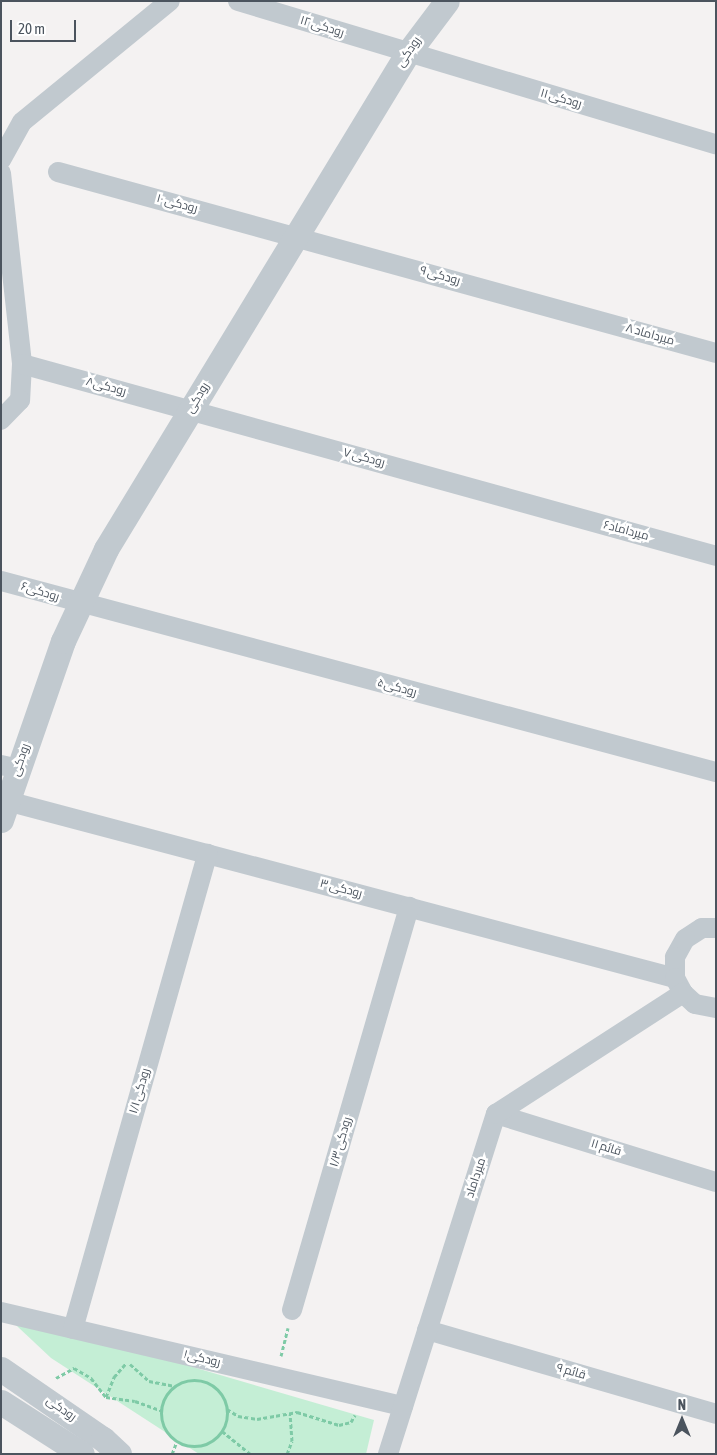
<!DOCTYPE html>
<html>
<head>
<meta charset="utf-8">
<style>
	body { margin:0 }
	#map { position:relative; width:717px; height:1455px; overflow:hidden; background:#f4f2f2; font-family:"Asap Condensed",Cairo,sans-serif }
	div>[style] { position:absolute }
	.green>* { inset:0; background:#c4eed5 }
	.path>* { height:3px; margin-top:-1.5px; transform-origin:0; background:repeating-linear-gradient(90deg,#7ecaa6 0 4px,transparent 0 6.5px) }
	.path>.ring { margin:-1.5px; padding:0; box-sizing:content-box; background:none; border:3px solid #7ecaa6; border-radius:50% }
	.minor>* { height:20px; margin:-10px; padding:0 10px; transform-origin:10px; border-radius:10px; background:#c1c9cf }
	.tertiary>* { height:25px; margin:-12.5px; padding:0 12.5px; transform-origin:12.5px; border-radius:12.5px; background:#c1c9cf }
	span { translate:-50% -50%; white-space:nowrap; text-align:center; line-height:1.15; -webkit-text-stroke:5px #fff; paint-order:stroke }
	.street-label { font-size:12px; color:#4b545e }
	.frame { position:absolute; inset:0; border:2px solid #4b545e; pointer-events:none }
	.north { position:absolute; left:657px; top:1395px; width:50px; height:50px; -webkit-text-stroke:4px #fff; paint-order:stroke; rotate:0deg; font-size:14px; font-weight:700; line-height:20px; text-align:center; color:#4b545e }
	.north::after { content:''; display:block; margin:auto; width:18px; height:22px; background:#4b545e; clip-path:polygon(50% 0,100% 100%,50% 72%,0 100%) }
	.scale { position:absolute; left:10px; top:20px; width:66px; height:22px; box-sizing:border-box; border:2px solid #4b545e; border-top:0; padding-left:6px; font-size:15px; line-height:18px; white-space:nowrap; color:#4b545e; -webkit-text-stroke:4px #fff; paint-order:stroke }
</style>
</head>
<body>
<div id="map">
	<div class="green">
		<i style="clip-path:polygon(1px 1311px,374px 1420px,366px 1454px,199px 1454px,51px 1358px)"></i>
	</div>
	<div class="path">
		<i style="left:281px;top:1356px;width:29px;rotate:-76deg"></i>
		<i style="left:130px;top:1364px;width:25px;rotate:42deg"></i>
		<i style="left:149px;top:1381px;width:25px;rotate:11deg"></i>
		<i style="left:56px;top:1378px;width:21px;rotate:-29deg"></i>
		<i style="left:74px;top:1368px;width:20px;rotate:30deg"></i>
		<i style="left:91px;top:1378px;width:24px;rotate:52deg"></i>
		<i style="left:106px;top:1397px;width:29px;rotate:8deg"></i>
		<i style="left:135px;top:1401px;width:29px;rotate:20deg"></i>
		<i class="ring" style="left:161px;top:1380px;width:63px;height:63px"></i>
		<i style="left:106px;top:1397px;width:22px;rotate:-68deg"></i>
		<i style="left:114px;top:1377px;width:18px;rotate:-49deg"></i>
		<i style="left:227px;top:1409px;width:13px;rotate:32deg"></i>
		<i style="left:238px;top:1416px;width:19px;rotate:9deg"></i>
		<i style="left:257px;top:1419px;width:41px;rotate:-9.9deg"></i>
		<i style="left:297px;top:1412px;width:44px;rotate:17.2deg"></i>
		<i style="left:339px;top:1425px;width:12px;rotate:-14deg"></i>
		<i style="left:351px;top:1422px;width:8px;rotate:-60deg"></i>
		<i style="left:222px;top:1431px;width:36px;rotate:39deg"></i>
		<i style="left:172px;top:1454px;width:14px;rotate:-69deg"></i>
		<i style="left:287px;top:1454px;width:14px;rotate:-69deg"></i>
		<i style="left:292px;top:1441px;width:27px;rotate:-94deg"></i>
	</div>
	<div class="minor">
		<i style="left:238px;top:1px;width:499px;rotate:16.7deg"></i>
		<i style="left:1px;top:160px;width:43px;rotate:-61.1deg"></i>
		<i style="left:22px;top:122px;width:191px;rotate:-39.3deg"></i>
		<i style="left:58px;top:172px;width:682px;rotate:15.38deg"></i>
		<i style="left:1px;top:173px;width:192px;rotate:83.7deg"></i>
		<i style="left:22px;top:364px;width:36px;rotate:93deg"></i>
		<i style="left:20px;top:400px;width:28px;rotate:134deg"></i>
		<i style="left:22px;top:364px;width:720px;rotate:15.46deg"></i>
		<i style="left:1px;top:581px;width:740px;rotate:14.96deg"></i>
		<i style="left:1px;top:765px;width:17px;rotate:13deg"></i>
		<i style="left:7px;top:801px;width:691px;rotate:14.84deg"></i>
		<i style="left:716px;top:928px;width:14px;rotate:180deg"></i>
		<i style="left:702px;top:928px;width:20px;rotate:147deg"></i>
		<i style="left:685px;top:939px;width:21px;rotate:119deg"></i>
		<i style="left:675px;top:957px;width:21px;rotate:90deg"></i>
		<i style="left:675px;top:978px;width:17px;rotate:62deg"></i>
		<i style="left:683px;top:993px;width:16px;rotate:43deg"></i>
		<i style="left:695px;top:1004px;width:21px;rotate:11deg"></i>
		<i style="left:496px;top:1114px;width:230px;rotate:17.2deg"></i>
		<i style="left:292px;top:1310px;width:420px;rotate:-73.8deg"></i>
		<i style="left:1px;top:1312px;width:413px;rotate:13.2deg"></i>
		<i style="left:73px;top:1329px;width:494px;rotate:-74.2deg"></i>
		<i style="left:427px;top:1330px;width:301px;rotate:16.2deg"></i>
		<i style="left:388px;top:1454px;width:357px;rotate:-72.4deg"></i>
		<i style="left:496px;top:1114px;width:223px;rotate:-32.9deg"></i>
	</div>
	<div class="tertiary">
		<i style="left:1px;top:820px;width:189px;rotate:-70.9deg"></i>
		<i style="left:63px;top:641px;width:102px;rotate:-64.9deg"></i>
		<i style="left:106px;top:549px;width:579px;rotate:-58.7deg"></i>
		<i style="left:407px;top:54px;width:66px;rotate:-53deg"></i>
		<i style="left:1px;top:1369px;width:124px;rotate:34.5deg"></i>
		<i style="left:103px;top:1439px;width:22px;rotate:43deg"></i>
		<i style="left:1px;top:1402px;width:96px;rotate:32.7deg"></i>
	</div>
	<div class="street-label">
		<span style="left:322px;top:27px;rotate:17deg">رودکی ۱۲</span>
		<span style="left:409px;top:52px;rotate:-56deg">رودکی</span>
		<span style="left:561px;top:99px;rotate:16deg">رودکی ۱۱</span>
		<span style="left:177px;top:204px;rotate:15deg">رودکی ۱۰</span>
		<span style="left:440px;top:276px;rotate:16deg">رودکی ۹</span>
		<span style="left:650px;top:335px;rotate:16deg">میرداماد ۸</span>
		<span style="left:106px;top:387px;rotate:15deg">رودکی۸</span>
		<span style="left:198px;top:398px;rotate:-59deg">رودکی</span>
		<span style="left:364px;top:458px;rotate:15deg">رودکی ۷</span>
		<span style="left:626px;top:531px;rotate:15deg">میرداماد۶</span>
		<span style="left:40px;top:592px;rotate:17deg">رودکی۶</span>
		<span style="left:397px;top:688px;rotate:15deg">رودکی۵</span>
		<span style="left:21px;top:760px;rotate:-71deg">رودکی</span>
		<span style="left:341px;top:889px;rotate:15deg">رودکی ۳</span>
		<span style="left:140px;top:1091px;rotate:-74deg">رودکی ۱/۱</span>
		<span style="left:341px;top:1142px;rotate:-74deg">رودکی ۱/۳</span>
		<span style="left:606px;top:1148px;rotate:17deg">قائم ۱۱</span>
		<span style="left:476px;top:1178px;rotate:-72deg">میرداماد</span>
		<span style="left:202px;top:1359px;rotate:13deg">رودکی۱</span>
		<span style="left:571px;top:1372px;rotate:16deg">قائم ۹</span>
		<span style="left:61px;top:1409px;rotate:35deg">رودکی</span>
	</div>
	<div class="frame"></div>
	<div class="north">N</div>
	<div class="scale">20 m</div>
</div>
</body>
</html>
